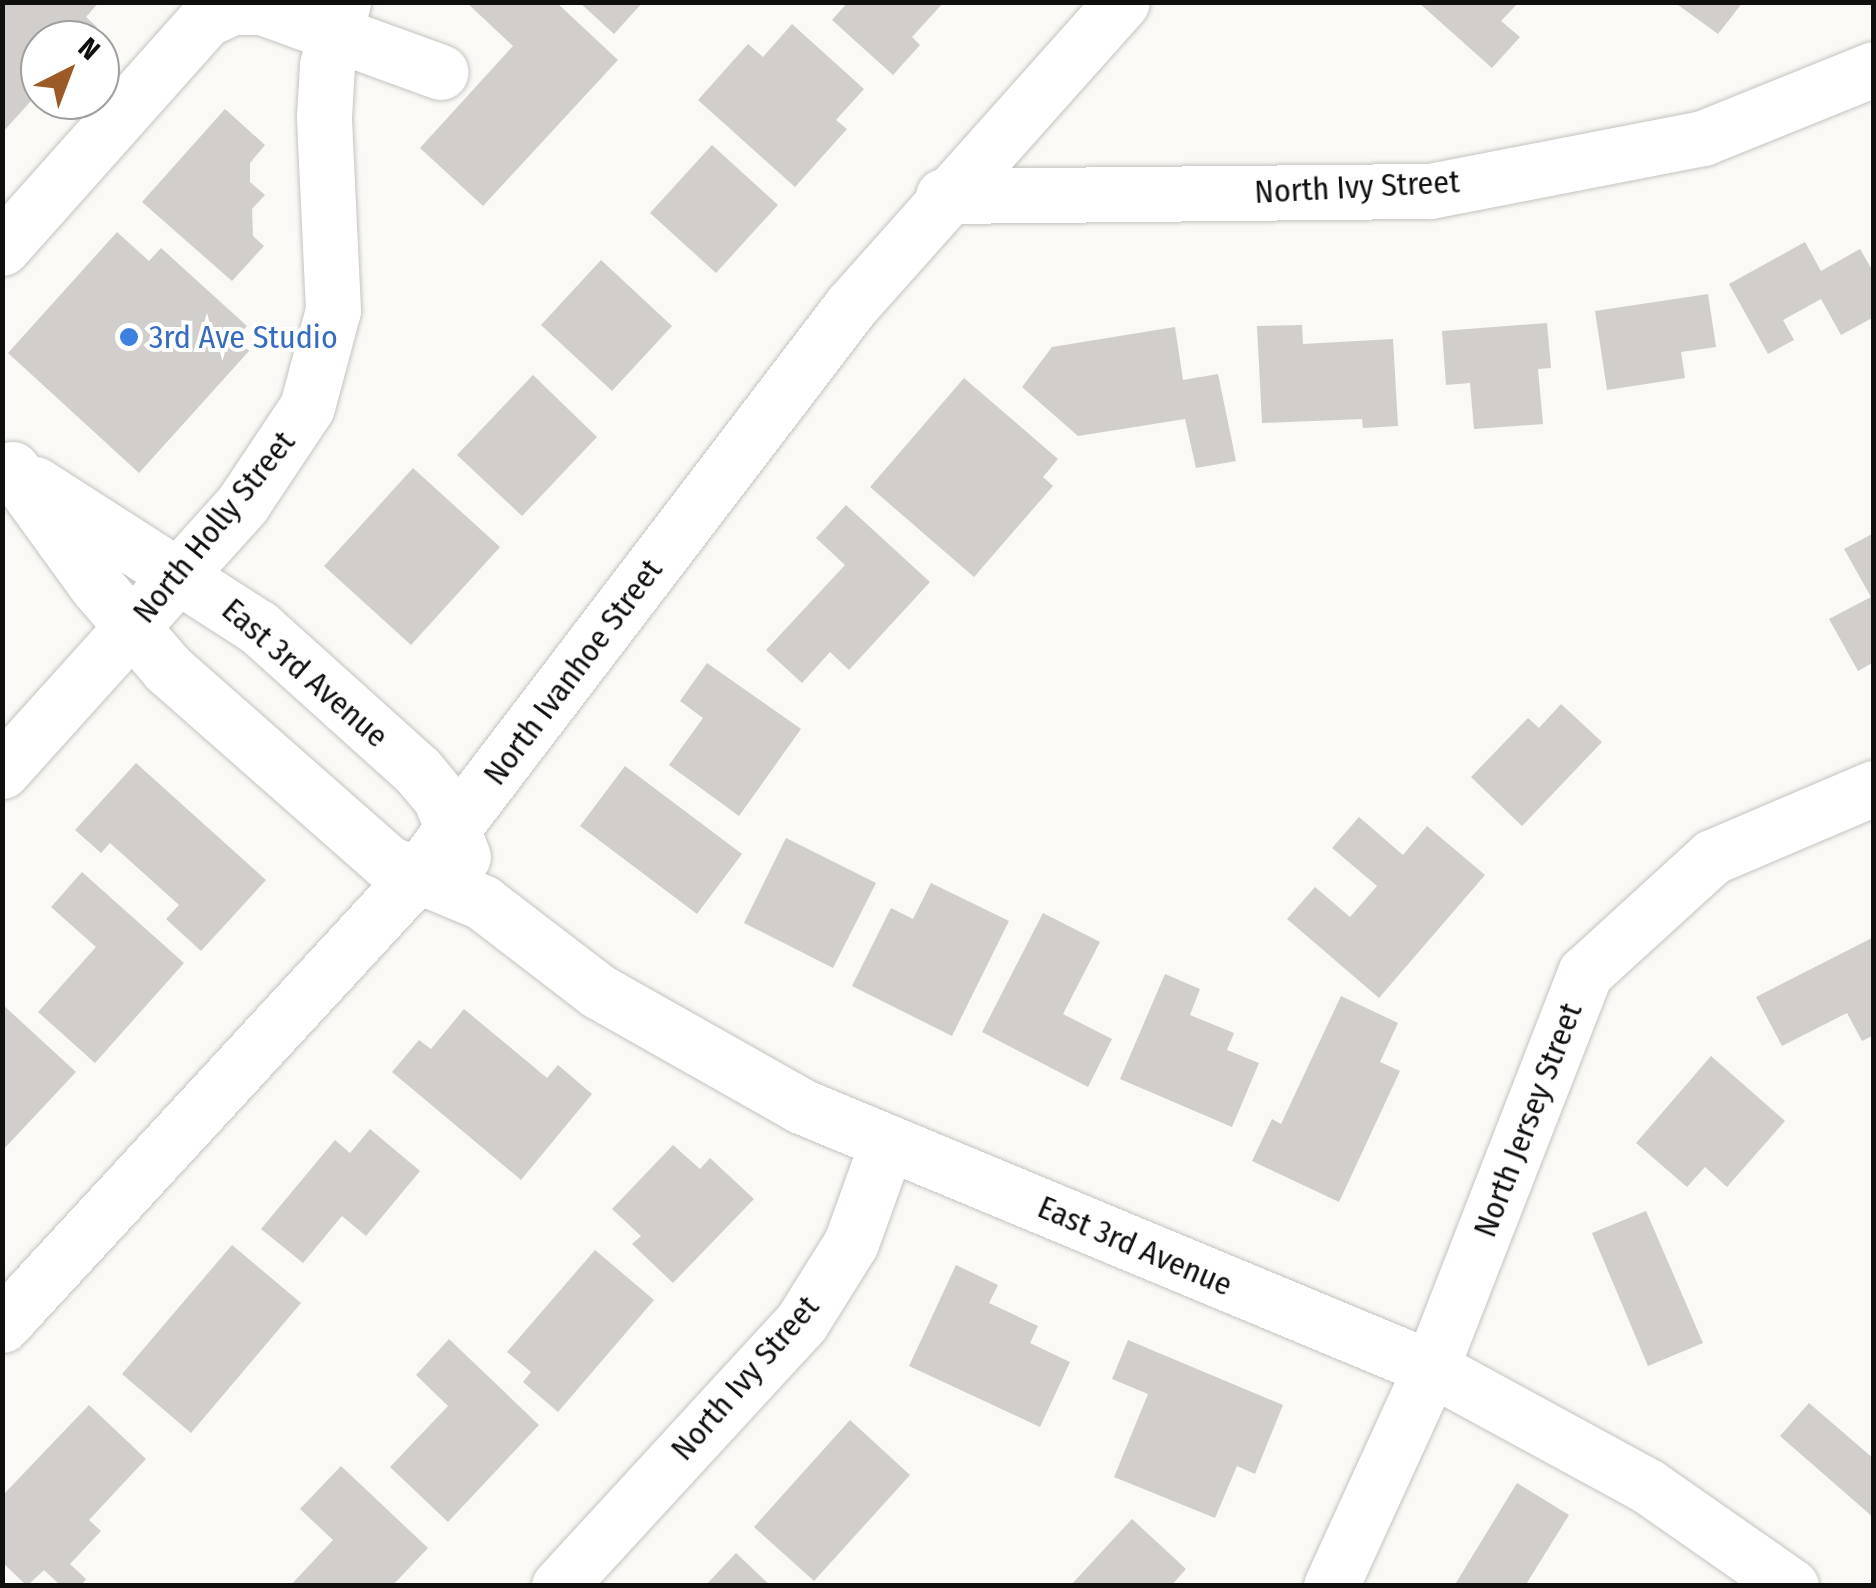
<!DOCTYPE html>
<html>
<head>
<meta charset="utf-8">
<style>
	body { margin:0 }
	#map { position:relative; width:1876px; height:1588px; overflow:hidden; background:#faf9f5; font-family:"Fira Sans Condensed",sans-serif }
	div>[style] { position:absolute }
	.building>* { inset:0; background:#d1cecc }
	.roads { filter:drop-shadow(0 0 2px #c5c3c0) drop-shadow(0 0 2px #c5c3c0) }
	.minor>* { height:55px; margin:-27.5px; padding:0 27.5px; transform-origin:27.5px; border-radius:27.5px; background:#fff }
	.dots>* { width:28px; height:28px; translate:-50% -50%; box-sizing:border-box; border:5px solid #fff; border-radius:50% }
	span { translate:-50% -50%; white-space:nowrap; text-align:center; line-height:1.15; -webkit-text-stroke:8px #fff; paint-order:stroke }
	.street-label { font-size:32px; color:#0f0f0e }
	.shop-label { font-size:32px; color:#366cbe }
	.left { translate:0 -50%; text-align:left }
	.frame { position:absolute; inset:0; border:5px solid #0f0f0e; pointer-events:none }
	.north { position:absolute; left:20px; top:20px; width:100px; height:100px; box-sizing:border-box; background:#fff; border:2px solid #9f9f9f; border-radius:50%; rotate:42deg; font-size:28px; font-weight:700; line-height:40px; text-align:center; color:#0f0f0e }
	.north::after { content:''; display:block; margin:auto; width:35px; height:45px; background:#9c5a27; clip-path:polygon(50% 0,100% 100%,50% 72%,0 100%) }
</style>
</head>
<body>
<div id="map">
	<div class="building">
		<i style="clip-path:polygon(2px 2px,99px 2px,86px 17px,97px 27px,85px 40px,40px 40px,40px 91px,2px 133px)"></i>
		<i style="clip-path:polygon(466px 2px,556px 2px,618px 60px,483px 206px,420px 148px,513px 46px)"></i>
		<i style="clip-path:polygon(579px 2px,643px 2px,614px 34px)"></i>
		<i style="clip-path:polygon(848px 2px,944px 2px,912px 37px,920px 45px,893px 75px,832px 20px)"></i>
		<i style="clip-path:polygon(1418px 2px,1519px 2px,1501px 21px,1520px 37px,1492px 68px)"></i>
		<i style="clip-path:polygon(1674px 2px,1743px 2px,1718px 34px)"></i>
		<i style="clip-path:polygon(792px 24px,864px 89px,836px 120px,847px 129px,795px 187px,698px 100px,748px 44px,763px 57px)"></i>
		<i style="clip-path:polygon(225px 109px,265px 145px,250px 163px,250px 182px,265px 195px,252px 209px,253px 236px,264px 246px,232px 281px,142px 202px)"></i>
		<i style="clip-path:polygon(712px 145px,778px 205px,716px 273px,650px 213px)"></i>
		<i style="clip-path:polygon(117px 232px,149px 261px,161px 248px,247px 326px,235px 339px,249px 351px,139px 473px,8px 353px)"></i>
		<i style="clip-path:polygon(1805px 242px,1821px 271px,1860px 249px,1874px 273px,1874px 317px,1841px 335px,1821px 299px,1783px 320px,1794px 340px,1768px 354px,1729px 284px)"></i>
		<i style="clip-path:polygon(601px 260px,672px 326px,612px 391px,541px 325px)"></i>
		<i style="clip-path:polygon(1708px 294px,1716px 347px,1681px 352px,1685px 378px,1607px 390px,1595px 311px)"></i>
		<i style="clip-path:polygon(1547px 323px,1551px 368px,1538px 369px,1543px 424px,1474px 429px,1470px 383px,1446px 385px,1442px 331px)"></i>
		<i style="clip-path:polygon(1302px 325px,1303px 344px,1393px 339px,1398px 426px,1363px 428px,1362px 419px,1262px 423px,1257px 326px)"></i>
		<i style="clip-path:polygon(1175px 327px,1183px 380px,1218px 374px,1236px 461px,1196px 468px,1185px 419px,1078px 436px,1022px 387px,1052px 347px)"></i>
		<i style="clip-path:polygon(533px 375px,597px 437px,522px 516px,457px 455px)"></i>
		<i style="clip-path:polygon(964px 378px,1058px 459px,1043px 477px,1053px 486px,974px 577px,870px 487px)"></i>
		<i style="clip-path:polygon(413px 468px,500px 547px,411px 645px,324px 566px)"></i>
		<i style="clip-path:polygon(846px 505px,930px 582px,849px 670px,830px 652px,802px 683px,766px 650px,845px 565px,816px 538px)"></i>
		<i style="clip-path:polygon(1874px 533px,1874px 662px,1858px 671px,1829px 619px,1871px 597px,1844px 549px)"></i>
		<i style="clip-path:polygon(707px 663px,801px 729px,739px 816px,669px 765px,703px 718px,680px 701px)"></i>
		<i style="clip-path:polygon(1561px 704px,1602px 742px,1522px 826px,1471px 777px,1528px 718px,1539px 728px)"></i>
		<i style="clip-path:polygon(136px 763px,266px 880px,201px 951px,166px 919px,179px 905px,110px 843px,101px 853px,75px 830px)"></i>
		<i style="clip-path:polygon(625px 766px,742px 854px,697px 914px,580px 826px)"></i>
		<i style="clip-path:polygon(1359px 817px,1403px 855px,1427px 826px,1485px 875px,1379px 998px,1287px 919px,1315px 887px,1350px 917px,1377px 886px,1332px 848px)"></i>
		<i style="clip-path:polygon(786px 838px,876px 883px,833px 968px,744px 923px)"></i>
		<i style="clip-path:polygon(82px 872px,184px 963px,95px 1063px,38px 1012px,96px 947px,51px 907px)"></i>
		<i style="clip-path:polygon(931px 883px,1009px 921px,952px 1036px,852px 986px,891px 908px,913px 919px)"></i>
		<i style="clip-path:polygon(1043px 913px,1100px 942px,1063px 1014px,1112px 1039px,1088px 1087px,982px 1032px)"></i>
		<i style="clip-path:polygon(1874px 937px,1874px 1035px,1862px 1041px,1847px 1013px,1782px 1046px,1756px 997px)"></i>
		<i style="clip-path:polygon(1165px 974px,1200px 989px,1190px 1015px,1234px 1033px,1227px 1050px,1259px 1063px,1232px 1127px,1120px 1079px)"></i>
		<i style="clip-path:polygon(1341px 996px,1398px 1023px,1380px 1062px,1400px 1071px,1339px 1202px,1252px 1161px,1272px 1119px,1281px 1124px)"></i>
		<i style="clip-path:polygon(2px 1004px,76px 1072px,2px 1151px)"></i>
		<i style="clip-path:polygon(464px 1009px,547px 1078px,558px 1065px,592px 1094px,521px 1180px,392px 1072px,419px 1040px,431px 1049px)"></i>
		<i style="clip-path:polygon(1711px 1056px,1785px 1121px,1727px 1187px,1705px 1167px,1687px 1187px,1636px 1143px)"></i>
		<i style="clip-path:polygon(370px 1129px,420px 1171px,366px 1236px,342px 1216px,303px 1263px,261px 1229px,335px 1140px,350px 1153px)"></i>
		<i style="clip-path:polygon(673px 1145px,700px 1169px,710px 1158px,754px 1199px,673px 1283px,632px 1244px,641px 1236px,612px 1209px)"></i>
		<i style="clip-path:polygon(1646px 1211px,1703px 1343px,1648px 1366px,1592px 1233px)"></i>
		<i style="clip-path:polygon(232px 1245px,301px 1303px,191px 1433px,122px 1374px)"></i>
		<i style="clip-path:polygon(595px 1250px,654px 1300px,558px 1412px,523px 1382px,531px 1372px,507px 1352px)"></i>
		<i style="clip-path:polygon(956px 1265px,998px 1285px,989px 1303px,1038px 1326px,1030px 1343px,1070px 1362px,1040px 1427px,909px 1366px)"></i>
		<i style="clip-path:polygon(449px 1339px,539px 1425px,448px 1522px,390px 1467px,448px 1406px,416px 1375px)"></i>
		<i style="clip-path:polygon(1128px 1340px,1283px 1405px,1255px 1474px,1237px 1466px,1215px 1518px,1114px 1477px,1148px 1394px,1112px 1379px)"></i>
		<i style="clip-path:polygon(1809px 1403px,1874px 1459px,1874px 1518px,1780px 1436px)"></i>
		<i style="clip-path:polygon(89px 1405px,146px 1459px,89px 1520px,101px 1531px,70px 1564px,86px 1579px,81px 1586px,61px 1586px,44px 1570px,27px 1586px,2px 1562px,2px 1496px)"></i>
		<i style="clip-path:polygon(850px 1420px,910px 1475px,814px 1581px,754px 1527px)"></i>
		<i style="clip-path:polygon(341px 1466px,428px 1548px,392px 1586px,290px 1586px,333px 1540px,300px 1509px)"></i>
		<i style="clip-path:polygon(1517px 1483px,1569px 1515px,1525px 1586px,1454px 1586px)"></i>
		<i style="clip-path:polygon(1132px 1519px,1186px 1569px,1171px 1586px,1070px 1586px)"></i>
		<i style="clip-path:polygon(736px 1553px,771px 1586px,705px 1586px)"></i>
	</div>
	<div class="roads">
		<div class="minor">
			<i style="left:943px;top:196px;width:487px;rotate:-0.6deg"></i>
			<i style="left:1430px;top:191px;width:278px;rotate:-11deg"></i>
			<i style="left:1703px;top:138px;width:184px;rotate:-22deg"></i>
			<i style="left:2px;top:248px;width:307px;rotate:-48.3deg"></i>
			<i style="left:206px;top:19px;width:29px;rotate:-25deg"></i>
			<i style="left:232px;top:7px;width:30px"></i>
			<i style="left:262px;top:7px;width:190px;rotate:20deg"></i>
			<i style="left:12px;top:469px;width:143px;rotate:54.1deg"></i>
			<i style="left:96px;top:585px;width:111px;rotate:49.4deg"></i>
			<i style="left:168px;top:669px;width:293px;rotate:41.4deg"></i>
			<i style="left:388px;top:863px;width:102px;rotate:22.5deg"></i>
			<i style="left:482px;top:902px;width:146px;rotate:37.5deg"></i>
			<i style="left:598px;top:991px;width:233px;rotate:29.5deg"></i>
			<i style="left:801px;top:1106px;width:682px;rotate:22.58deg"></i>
			<i style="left:1431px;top:1368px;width:248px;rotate:28.6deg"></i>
			<i style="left:1649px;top:1487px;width:173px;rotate:34.9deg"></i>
			<i style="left:35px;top:484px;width:265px;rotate:32.7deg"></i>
			<i style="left:258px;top:627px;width:214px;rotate:42deg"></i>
			<i style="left:417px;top:770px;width:35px;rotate:50deg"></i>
			<i style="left:440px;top:797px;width:64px;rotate:69deg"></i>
			<i style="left:2px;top:771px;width:360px;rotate:-48deg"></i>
			<i style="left:243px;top:503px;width:115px;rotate:-56.3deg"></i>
			<i style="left:307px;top:407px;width:100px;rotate:-75deg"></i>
			<i style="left:333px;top:310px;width:194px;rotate:-92.7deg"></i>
			<i style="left:324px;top:116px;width:51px;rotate:-86.6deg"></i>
			<i style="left:327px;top:65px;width:65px;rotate:-75.7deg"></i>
			<i style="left:2px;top:1325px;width:614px;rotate:-47.31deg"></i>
			<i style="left:418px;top:874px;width:714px;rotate:-52.68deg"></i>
			<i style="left:851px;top:306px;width:407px;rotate:-48.3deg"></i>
			<i style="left:559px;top:1586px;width:357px;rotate:-47.4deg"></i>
			<i style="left:801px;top:1323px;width:94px;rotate:-58deg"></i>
			<i style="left:851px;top:1243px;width:106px;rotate:-70.2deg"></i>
			<i style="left:1331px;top:1586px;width:240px;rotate:-65.4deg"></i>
			<i style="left:1431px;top:1368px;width:424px;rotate:-68.7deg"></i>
			<i style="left:1585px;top:973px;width:172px;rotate:-42.4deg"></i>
			<i style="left:1712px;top:857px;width:176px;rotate:-23.1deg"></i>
		</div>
	</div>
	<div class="dots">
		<i style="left:129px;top:337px;background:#3f7fe0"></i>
	</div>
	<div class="street-label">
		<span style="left:1357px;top:187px;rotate:-3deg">North Ivy Street</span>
		<span style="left:214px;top:527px;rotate:-51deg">North Holly Street</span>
		<span style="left:573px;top:672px;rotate:-53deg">North Ivanhoe Street</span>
		<span style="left:305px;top:673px;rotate:41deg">East 3rd Avenue</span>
		<span style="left:1528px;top:1120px;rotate:-69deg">North Jersey Street</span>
		<span style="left:1135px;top:1246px;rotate:23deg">East 3rd Avenue</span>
		<span style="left:745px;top:1378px;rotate:-49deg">North Ivy Street</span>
	</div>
	<div class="shop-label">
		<span class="left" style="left:149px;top:337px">3rd Ave Studio</span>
	</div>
	<div class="frame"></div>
	<div class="north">N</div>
</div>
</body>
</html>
